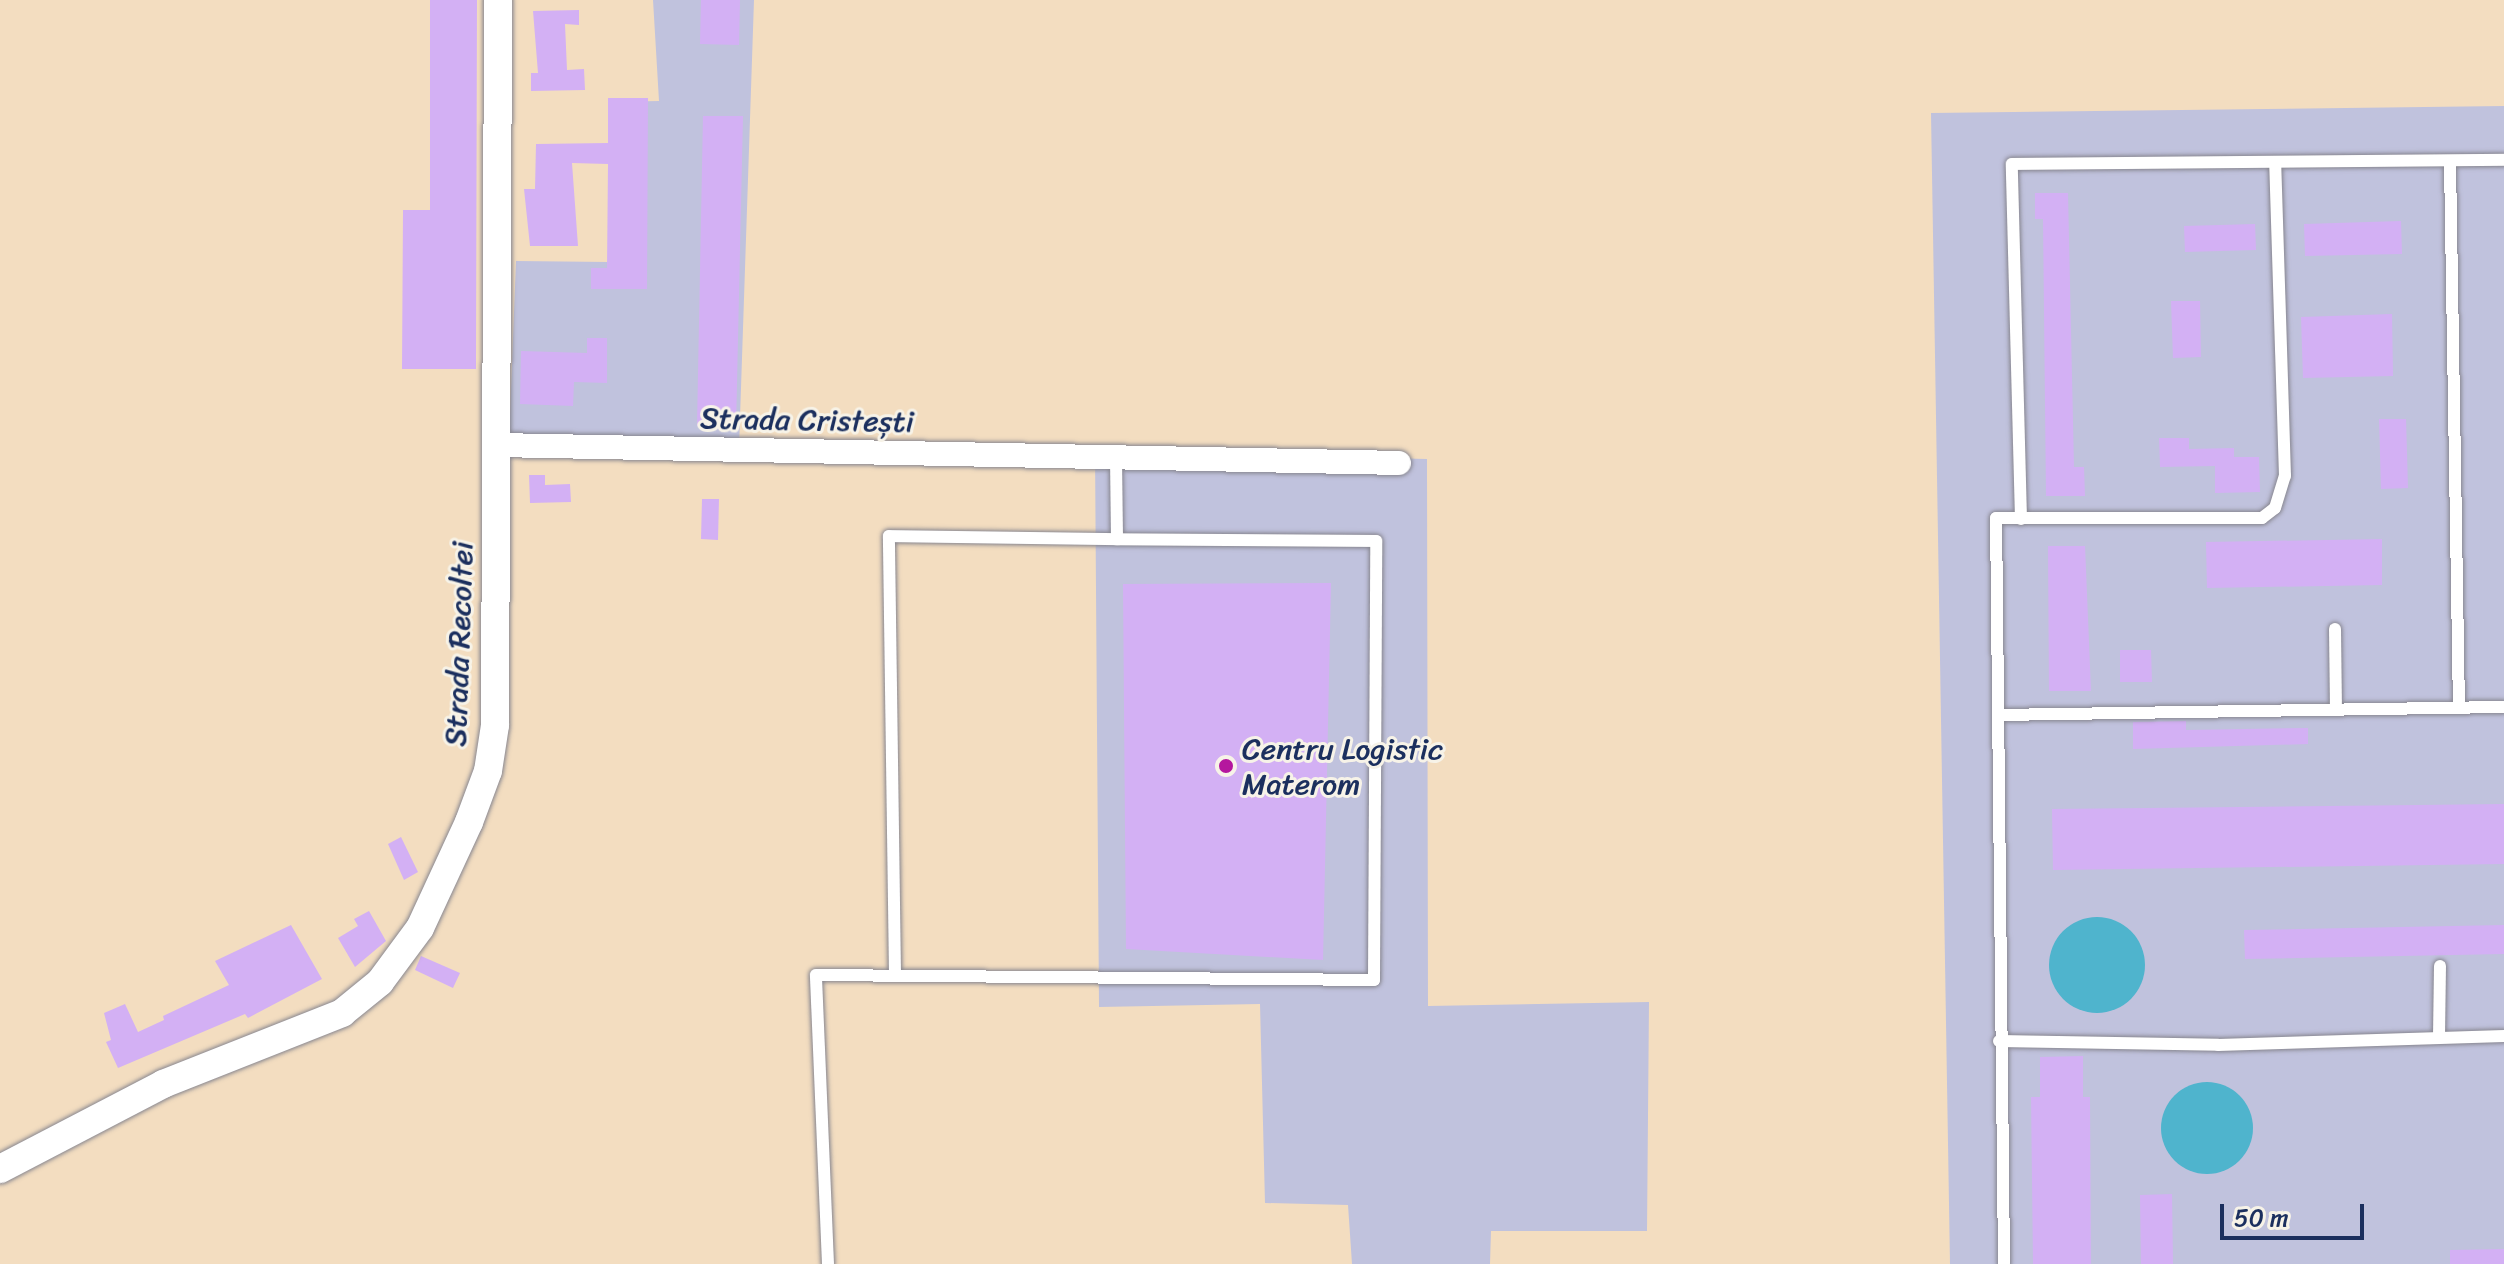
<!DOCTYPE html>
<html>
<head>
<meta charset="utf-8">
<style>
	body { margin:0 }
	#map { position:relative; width:2504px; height:1264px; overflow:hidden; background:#f3ddc0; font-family:Sriracha,sans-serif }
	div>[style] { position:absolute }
	.industrial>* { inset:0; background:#c0c2dd }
	.water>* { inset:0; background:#4fb4cd }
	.round { border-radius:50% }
	.building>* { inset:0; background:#d3b0f4 }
	.roads { filter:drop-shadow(0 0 2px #87868f) drop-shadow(0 0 2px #87868f) }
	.service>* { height:12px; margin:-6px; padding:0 6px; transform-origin:6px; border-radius:6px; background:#fff }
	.minor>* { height:24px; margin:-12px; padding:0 12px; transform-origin:12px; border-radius:12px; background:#fff }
	.tertiary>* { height:28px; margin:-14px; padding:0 14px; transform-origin:14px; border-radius:14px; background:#fff }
	.dots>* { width:22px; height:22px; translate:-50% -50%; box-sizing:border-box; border:4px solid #f7f3e8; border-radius:50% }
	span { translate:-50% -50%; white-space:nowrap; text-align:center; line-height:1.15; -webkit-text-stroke:6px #f7f3e8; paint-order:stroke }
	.street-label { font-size:30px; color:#1b2f5e }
	.poi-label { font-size:30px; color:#1b2f5e }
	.left { translate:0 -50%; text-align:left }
	.scale { position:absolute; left:2220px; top:1204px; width:144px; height:36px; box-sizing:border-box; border:4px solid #1b2f5e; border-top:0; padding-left:10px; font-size:24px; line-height:28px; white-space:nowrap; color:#1b2f5e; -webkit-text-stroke:6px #f7f3e8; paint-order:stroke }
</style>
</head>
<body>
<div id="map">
	<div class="industrial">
		<i style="clip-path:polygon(653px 0,754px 0,739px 448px,509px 441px,516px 261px,609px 262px,610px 102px,659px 101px)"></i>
		<i style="clip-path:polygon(2504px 106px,2504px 1264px,1950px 1264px,1931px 113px)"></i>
		<i style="clip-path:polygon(1095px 451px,1427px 459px,1428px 1006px,1649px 1002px,1647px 1231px,1491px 1231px,1490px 1264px,1352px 1264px,1348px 1205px,1265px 1203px,1260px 1004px,1099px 1007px)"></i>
	</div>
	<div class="water">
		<i class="round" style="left:2049px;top:917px;width:96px;height:96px"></i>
		<i class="round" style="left:2161px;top:1082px;width:92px;height:92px"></i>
	</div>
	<div class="building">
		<i style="clip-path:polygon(430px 0,477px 0,476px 369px,402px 369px,403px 210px,430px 210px)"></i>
		<i style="clip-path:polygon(701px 0,740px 0,739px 45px,700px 44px)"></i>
		<i style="clip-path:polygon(579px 10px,579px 25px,565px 24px,567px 70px,584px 69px,585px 90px,531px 91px,531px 73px,538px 73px,533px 11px)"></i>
		<i style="clip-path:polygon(608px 98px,648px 98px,647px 289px,591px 289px,591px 268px,607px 268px,608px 164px,572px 163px,578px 246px,530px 246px,524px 189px,535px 189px,536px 144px,608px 143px)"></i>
		<i style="clip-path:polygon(703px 116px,743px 116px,736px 427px,697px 426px)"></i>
		<i style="clip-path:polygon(2035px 193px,2068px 193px,2074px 467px,2084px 467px,2085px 496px,2046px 496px,2043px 219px,2035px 219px)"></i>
		<i style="clip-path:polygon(2401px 221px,2402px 254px,2305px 256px,2304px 224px)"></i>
		<i style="clip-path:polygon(2255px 224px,2256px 250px,2185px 252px,2184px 226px)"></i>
		<i style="clip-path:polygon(2171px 301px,2200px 301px,2201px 357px,2173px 358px)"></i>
		<i style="clip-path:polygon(2392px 314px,2393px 376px,2303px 378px,2301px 317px)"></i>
		<i style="clip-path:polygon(587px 338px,607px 338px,607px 383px,574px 382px,573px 406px,520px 404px,521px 351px,587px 353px)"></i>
		<i style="clip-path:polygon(2379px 419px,2406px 419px,2408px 488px,2381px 489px)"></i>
		<i style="clip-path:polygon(2159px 438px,2189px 438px,2189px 449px,2234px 448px,2234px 457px,2259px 457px,2260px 492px,2215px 493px,2215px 466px,2160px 467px)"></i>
		<i style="clip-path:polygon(529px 475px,545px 475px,545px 485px,570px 484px,571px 502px,530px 503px)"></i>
		<i style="clip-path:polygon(702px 499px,719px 499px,718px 540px,701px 539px)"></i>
		<i style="clip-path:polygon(2382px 539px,2382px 585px,2207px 588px,2206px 542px)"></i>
		<i style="clip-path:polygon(2048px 546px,2085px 546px,2091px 691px,2049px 691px)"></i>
		<i style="clip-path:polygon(1331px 583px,1323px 960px,1126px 949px,1123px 584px)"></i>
		<i style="clip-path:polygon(2120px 650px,2151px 650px,2152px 682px,2120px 682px)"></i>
		<i style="clip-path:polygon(2186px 721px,2186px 730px,2308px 728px,2308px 744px,2133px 749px,2133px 722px)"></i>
		<i style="clip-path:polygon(2504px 804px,2504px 864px,2053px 870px,2052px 809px)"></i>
		<i style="clip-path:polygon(401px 837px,418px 872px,404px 880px,388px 844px)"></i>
		<i style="clip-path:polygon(369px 911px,386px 941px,355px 967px,338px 938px,358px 926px,354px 919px)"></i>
		<i style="clip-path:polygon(291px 925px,322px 979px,248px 1018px,245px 1014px,118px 1068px,106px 1042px,111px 1040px,104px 1013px,125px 1004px,138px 1032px,164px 1020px,163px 1016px,229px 985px,215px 961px)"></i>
		<i style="clip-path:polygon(2504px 925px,2504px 954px,2245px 959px,2244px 930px)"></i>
		<i style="clip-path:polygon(421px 956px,460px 973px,453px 988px,415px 970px)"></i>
		<i style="clip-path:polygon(2083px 1056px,2083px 1097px,2090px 1097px,2091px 1264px,2033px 1264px,2031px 1097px,2040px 1097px,2040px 1057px)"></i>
		<i style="clip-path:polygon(2172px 1194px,2173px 1264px,2141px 1264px,2140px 1195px)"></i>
		<i style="clip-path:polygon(2504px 1249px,2504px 1264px,2450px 1264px,2450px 1250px)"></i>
	</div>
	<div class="roads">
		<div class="service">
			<i style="left:2450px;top:161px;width:546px;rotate:89.06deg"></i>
			<i style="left:2021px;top:519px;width:355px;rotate:-91.5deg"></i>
			<i style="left:2012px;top:164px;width:492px;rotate:-0.5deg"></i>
			<i style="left:2335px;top:629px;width:80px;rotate:89.3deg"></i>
			<i style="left:1998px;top:715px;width:506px;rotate:-0.91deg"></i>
			<i style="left:895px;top:975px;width:439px;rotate:-90.8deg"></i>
			<i style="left:889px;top:536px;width:228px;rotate:0.8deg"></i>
			<i style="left:2439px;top:1037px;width:71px;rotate:-89.2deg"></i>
			<i style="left:1999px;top:1041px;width:219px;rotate:1deg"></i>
			<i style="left:2218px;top:1045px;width:286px;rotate:-1.8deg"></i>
			<i style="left:828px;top:1264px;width:289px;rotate:-92.4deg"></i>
			<i style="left:816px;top:975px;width:558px;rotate:0.51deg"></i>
			<i style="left:1374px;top:980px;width:439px;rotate:-89.7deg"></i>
			<i style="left:1376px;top:541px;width:259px;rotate:-179.6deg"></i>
			<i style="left:1117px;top:539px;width:80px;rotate:-90.7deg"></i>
			<i style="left:2004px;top:1264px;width:746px;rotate:-90.61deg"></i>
			<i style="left:1996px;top:518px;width:266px"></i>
			<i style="left:2262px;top:518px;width:16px;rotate:-38deg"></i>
			<i style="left:2275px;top:508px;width:34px;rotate:-73deg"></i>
			<i style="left:2285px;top:476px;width:314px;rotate:-91.8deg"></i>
		</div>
		<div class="minor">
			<i style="left:497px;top:445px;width:902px;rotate:1.14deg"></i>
		</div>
		<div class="tertiary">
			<i style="left:0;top:1169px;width:184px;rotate:-27.5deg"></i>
			<i style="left:163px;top:1084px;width:193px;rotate:-21.6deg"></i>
			<i style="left:342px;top:1013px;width:49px;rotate:-39.2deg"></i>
			<i style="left:380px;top:982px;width:67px;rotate:-53.5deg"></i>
			<i style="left:420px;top:928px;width:117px;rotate:-65.2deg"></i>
			<i style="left:469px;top:822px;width:54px;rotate:-69.6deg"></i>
			<i style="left:488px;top:771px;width:47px;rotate:-81.3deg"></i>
			<i style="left:495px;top:725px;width:725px;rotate:-89.76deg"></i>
		</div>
	</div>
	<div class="dots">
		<i style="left:1226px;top:766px;background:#b5179e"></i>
	</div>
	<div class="street-label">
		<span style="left:807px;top:420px;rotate:1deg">Strada Cristești</span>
		<span style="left:459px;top:644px;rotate:-88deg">Strada Recoltei</span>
	</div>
	<div class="poi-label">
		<span class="left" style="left:1242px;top:766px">Centru Logistic<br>Materom</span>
	</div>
	<div class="scale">50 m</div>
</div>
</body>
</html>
